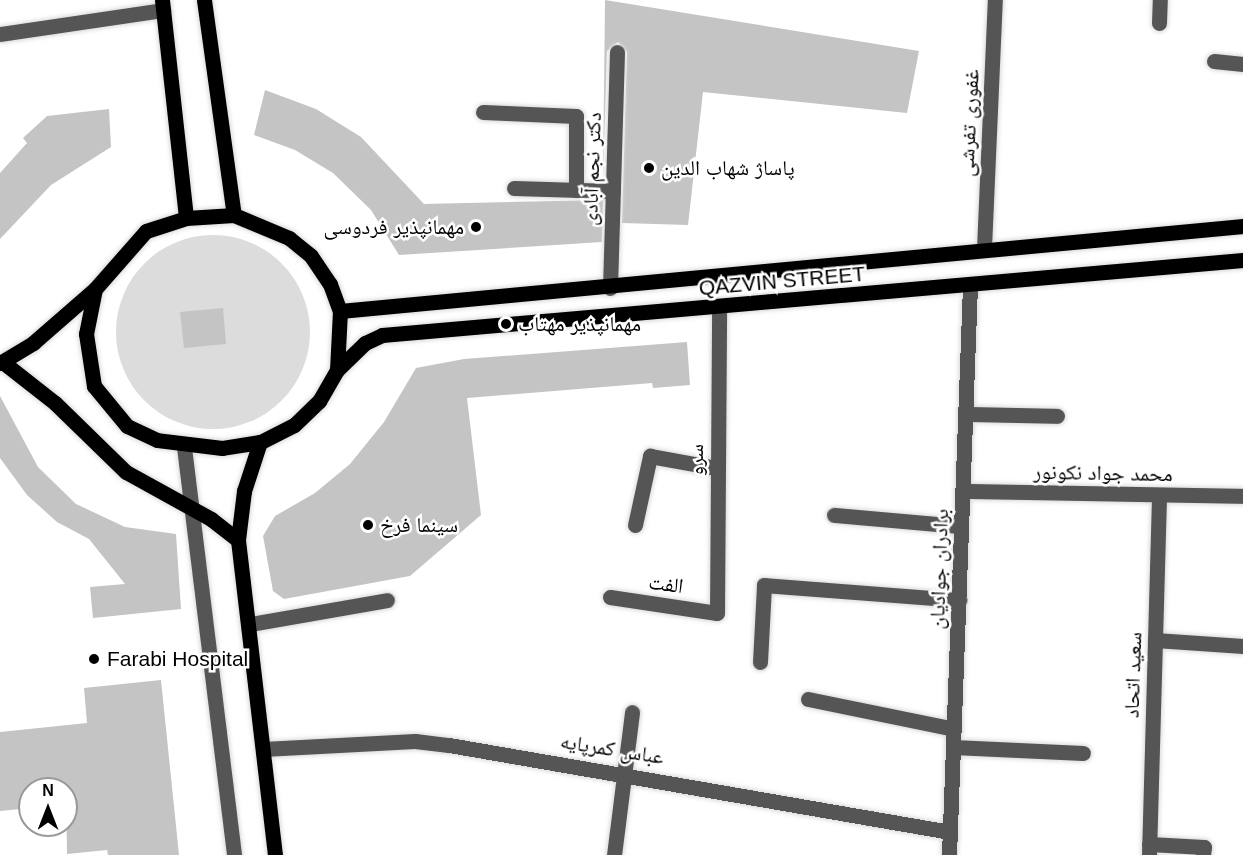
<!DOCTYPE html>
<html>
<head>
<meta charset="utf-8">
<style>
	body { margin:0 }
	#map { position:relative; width:1243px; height:855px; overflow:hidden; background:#fff; font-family:Arial,"Noto Naskh Arabic",sans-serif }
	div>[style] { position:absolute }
	.green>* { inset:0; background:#dcdcdc }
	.round { border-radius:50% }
	.building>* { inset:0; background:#c4c4c4 }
	.roads { filter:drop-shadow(0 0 2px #dbdbdb) drop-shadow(0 0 2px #dbdbdb) }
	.minor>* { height:15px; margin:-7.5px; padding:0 7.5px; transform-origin:7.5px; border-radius:7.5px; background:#555 }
	.major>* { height:15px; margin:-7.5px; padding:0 7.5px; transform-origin:7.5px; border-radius:7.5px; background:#000 }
	.dots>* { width:16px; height:16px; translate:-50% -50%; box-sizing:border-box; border:3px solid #fff; border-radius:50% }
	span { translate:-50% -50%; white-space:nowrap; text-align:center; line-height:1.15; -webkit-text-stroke:5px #fff; paint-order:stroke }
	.street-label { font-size:21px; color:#000 }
	.poi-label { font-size:21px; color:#000 }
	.left { translate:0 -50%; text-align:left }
	.right { translate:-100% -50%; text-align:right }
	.north { position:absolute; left:18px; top:777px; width:60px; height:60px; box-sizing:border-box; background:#fff; border:2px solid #999; border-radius:50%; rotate:0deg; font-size:16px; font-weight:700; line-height:24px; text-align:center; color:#000 }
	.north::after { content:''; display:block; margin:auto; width:21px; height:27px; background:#000; clip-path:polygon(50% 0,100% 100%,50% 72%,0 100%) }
</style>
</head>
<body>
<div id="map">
	<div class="green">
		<i class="round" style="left:116px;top:235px;width:194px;height:194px"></i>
	</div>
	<div class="building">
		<i style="clip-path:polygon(605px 0,919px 51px,907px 113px,703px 92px,688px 225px,622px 223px,627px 52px,618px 42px,607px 51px,603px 181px)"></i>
		<i style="clip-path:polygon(265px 90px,316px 109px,361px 137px,424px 204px,603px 200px,602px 242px,399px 255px,371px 210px,333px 173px,295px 150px,254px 135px)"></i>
		<i style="clip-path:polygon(109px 109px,111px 147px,51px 185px,0 239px,0 173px,27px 143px,23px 138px,47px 116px)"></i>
		<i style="clip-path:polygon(223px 308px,226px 344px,184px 348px,180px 312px)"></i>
		<i style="clip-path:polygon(687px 342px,690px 385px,653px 388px,652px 383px,467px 398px,481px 515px,410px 576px,284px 599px,273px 591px,263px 536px,275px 516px,315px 493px,350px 464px,384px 422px,416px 368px,464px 359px)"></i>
		<i style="clip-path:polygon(0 396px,38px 467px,76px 504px,125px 527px,176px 534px,181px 609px,93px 618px,90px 587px,125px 584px,89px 539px,57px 522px,27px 495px,0 458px)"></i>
		<i style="clip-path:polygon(161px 680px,179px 855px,108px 855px,107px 850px,67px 854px,66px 789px,30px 789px,30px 808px,0 811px,0 732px,87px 723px,84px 688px)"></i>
	</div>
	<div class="roads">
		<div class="minor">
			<i style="left:1159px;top:23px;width:23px;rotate:-88deg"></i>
			<i style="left:0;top:34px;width:165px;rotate:-8.4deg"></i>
			<i style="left:1214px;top:61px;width:29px;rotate:6deg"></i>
			<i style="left:483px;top:112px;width:93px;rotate:2.5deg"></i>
			<i style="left:576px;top:116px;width:74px;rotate:90deg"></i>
			<i style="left:514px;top:188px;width:99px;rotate:1.7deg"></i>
			<i style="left:984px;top:248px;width:248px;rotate:-87.5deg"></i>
			<i style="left:610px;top:288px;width:236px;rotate:-88.3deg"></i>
			<i style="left:965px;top:414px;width:92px;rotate:1.2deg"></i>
			<i style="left:184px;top:447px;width:411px;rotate:83deg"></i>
			<i style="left:963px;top:491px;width:280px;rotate:1deg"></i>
			<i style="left:834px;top:515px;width:127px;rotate:5deg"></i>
			<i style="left:635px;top:525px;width:71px;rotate:-77.7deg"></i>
			<i style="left:650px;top:456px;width:68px;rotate:10.2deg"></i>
			<i style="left:610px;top:597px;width:108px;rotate:8.5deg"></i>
			<i style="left:717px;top:613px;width:305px;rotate:-89.6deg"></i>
			<i style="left:250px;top:624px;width:139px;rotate:-9.9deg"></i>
			<i style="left:1155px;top:640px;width:88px;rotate:3.9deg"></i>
			<i style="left:760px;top:662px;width:77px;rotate:-87deg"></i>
			<i style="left:764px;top:585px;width:196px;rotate:4.4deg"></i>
			<i style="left:808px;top:699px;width:149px;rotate:11.6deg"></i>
			<i style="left:953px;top:747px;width:130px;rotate:2.6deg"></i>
			<i style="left:263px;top:749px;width:152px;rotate:-3deg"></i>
			<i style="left:415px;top:741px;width:34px;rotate:7deg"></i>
			<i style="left:449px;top:745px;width:508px;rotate:9.85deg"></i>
			<i style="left:1149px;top:844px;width:55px;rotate:3.1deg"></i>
			<i style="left:1204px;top:847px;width:8px;rotate:97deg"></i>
			<i style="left:614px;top:855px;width:144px;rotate:-82.8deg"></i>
			<i style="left:949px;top:855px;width:570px;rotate:-87.89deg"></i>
			<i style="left:1149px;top:855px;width:360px;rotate:-88.4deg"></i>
		</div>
		<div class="major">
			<i style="left:162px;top:0;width:219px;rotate:83.7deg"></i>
			<i style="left:204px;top:0;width:217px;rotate:82.1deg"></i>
			<i style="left:234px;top:215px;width:60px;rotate:22.7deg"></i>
			<i style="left:289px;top:238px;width:28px;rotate:39deg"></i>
			<i style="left:311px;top:256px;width:34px;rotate:56deg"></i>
			<i style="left:330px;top:284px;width:29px;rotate:70deg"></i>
			<i style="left:340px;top:311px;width:59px;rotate:92.9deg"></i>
			<i style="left:337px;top:370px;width:36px;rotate:120deg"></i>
			<i style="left:319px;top:401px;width:35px;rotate:136deg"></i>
			<i style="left:294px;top:425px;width:38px;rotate:153deg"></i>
			<i style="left:260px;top:442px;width:38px;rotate:171deg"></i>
			<i style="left:222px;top:448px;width:65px;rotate:-173deg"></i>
			<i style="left:157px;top:440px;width:33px;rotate:-155deg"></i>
			<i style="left:127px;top:426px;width:52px;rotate:-129.5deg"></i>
			<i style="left:94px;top:386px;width:53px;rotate:-98.7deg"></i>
			<i style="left:86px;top:334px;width:46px;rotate:-78.7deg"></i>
			<i style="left:95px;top:289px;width:77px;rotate:-48.7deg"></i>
			<i style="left:146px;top:231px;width:42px;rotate:-18deg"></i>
			<i style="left:186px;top:218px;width:48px;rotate:-3.6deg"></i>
			<i style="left:340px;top:311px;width:907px;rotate:-5.38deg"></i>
			<i style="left:0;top:363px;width:39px;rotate:-31deg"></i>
			<i style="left:33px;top:343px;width:82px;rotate:-41.1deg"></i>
			<i style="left:4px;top:363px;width:65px;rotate:38.1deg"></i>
			<i style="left:55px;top:403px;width:99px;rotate:44.2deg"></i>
			<i style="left:126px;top:472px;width:97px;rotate:28.9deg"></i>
			<i style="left:211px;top:519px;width:34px;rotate:38deg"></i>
			<i style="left:337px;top:370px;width:39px;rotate:-44deg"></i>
			<i style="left:365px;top:343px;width:19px;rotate:-25deg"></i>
			<i style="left:382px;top:335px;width:864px;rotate:-4.98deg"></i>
			<i style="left:260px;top:442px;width:52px;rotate:108.1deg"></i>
			<i style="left:244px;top:491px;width:49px;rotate:97deg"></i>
			<i style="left:238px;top:540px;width:317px;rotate:83.3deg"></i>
		</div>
	</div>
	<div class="dots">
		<i style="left:649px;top:168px;background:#000"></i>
		<i style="left:476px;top:227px;background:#000"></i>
		<i style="left:506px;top:324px;background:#000"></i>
		<i style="left:368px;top:525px;background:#000"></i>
		<i style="left:94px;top:659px;background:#000"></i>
	</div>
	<div class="street-label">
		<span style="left:969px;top:123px;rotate:-87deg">غفوری تفرشی</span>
		<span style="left:592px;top:169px;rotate:-88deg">دکتر نجم آبادی</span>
		<span style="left:782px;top:281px;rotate:-5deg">QAZVIN STREET</span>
		<span style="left:696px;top:460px;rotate:-90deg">سرو</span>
		<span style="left:1103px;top:473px;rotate:1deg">محمد جواد نکونور</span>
		<span style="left:939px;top:569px;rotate:-88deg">برادران جوادیان</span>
		<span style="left:666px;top:584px;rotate:8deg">الفت</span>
		<span style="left:1133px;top:675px;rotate:-88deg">سعید اتحاد</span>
		<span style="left:612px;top:749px;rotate:9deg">عباس کمرپایه</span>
	</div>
	<div class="poi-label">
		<span class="left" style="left:661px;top:168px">پاساژ شهاب الدین</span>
		<span class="right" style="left:464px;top:227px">مهمانپذیر فردوسی</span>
		<span class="left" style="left:518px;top:324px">مهمانپذیر مهتاب</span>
		<span class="left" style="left:380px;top:525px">سینما فرخ</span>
		<span class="left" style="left:107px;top:659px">Farabi Hospital</span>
	</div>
	<div class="north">N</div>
</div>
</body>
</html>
